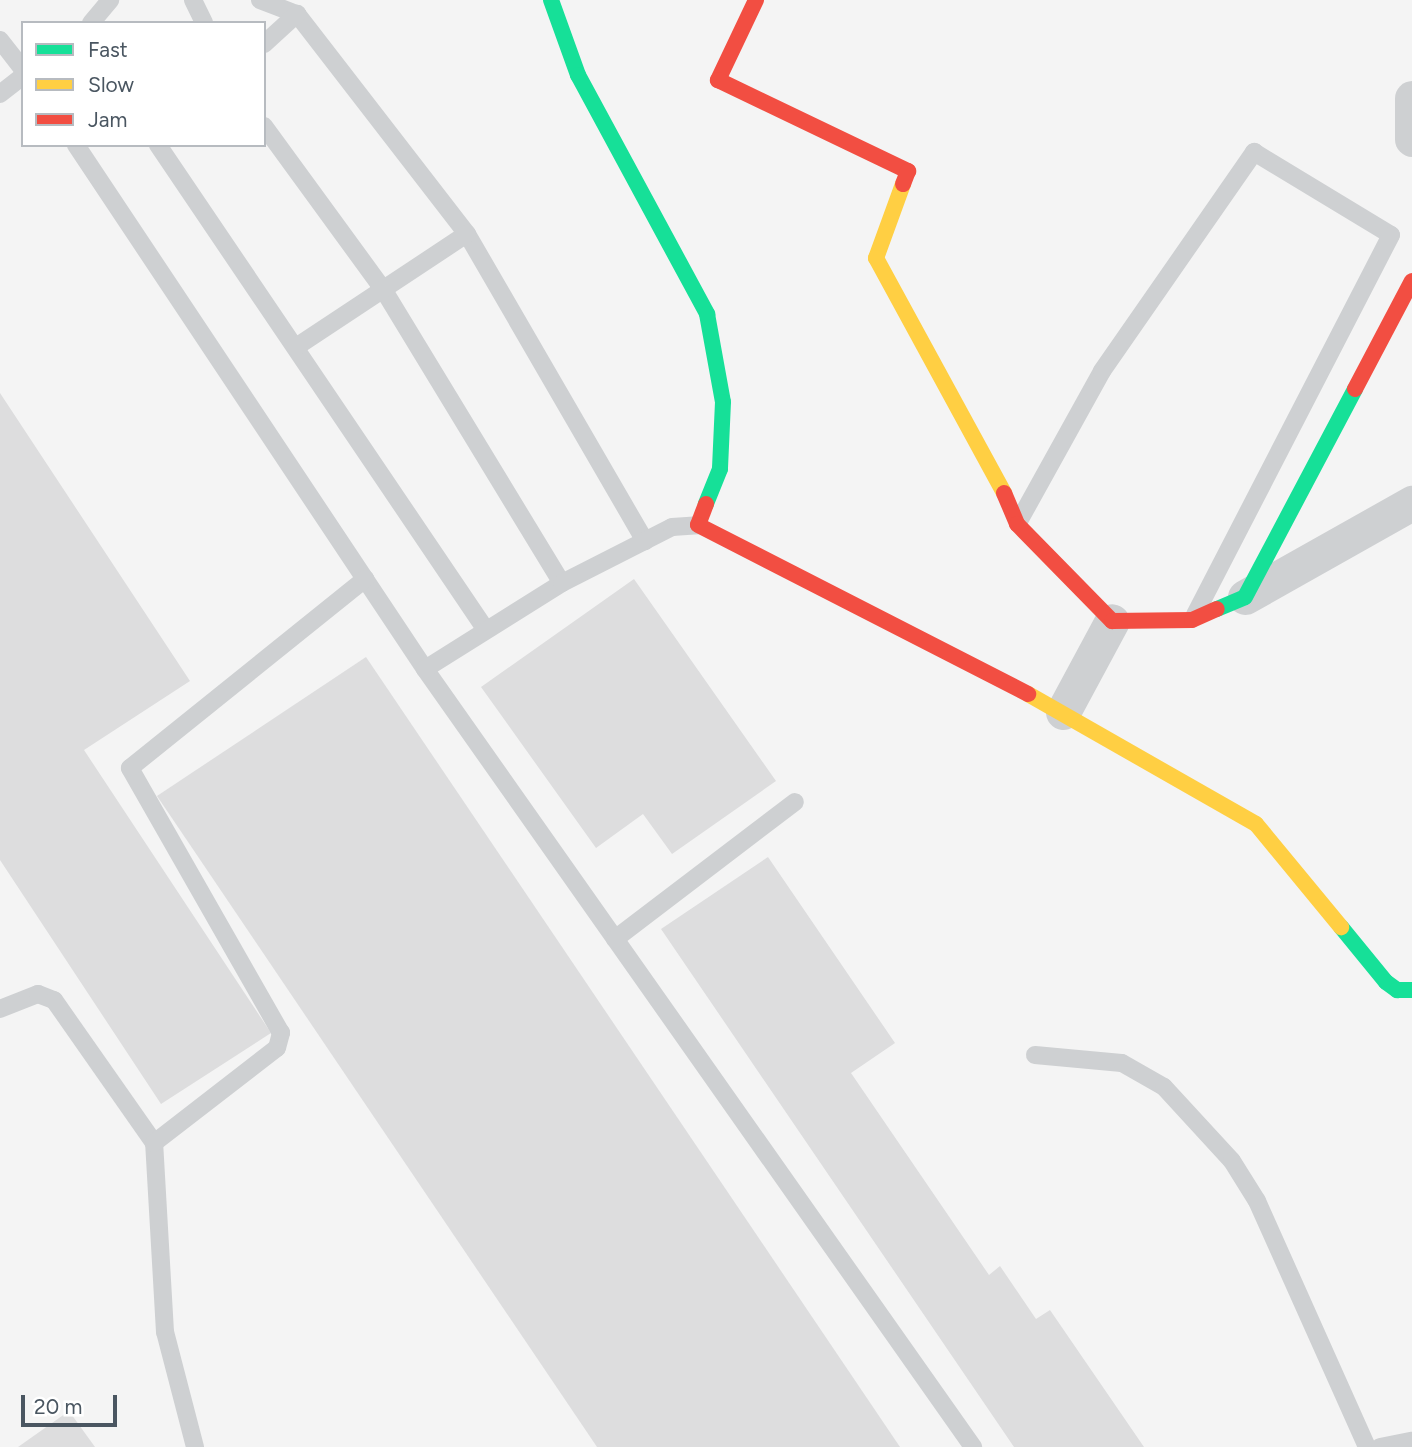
<!DOCTYPE html>
<html>
<head>
<meta charset="utf-8">
<style>
	body { margin:0 }
	#map { position:relative; width:1412px; height:1447px; overflow:hidden; background:#f4f4f4; font-family:Figtree,sans-serif }
	div>[style] { position:absolute }
	.building>* { inset:0; background:#ddddde }
	.lane>* { height:18px; margin:-9px; padding:0 9px; transform-origin:9px; border-radius:9px; background:#ced0d2 }
	.street>* { height:35px; margin:-17.5px; padding:0 17.5px; transform-origin:17.5px; border-radius:17.5px; background:#ced0d2 }
	.fast>* { height:16px; margin:-8px; padding:0 8px; transform-origin:8px; border-radius:8px; background:#16e098 }
	.slow>* { height:16px; margin:-8px; padding:0 8px; transform-origin:8px; border-radius:8px; background:#ffcf43 }
	.jam>* { height:16px; margin:-8px; padding:0 8px; transform-origin:8px; border-radius:8px; background:#f24e42 }
	span { translate:-50% -50%; white-space:nowrap; text-align:center; line-height:1.15; -webkit-text-stroke:7px #fff; paint-order:stroke }
	.legend { position:absolute; left:21px; top:21px; width:245px; height:126px; box-sizing:border-box; background:#fff; border:2px solid #b7bbc0; margin:0; padding:9px 12px; list-style:none; font-size:21px; color:#4a5661 }
	.legend li { display:flex; align-items:center; gap:14px; height:35px }
	.legend b { width:35px; border:2px solid #b7bbc0 }
	.scale { position:absolute; left:21px; top:1395px; width:96px; height:32px; box-sizing:border-box; border:4px solid #4a5661; border-top:0; padding-left:9px; font-size:21px; line-height:24px; white-space:nowrap; color:#4a5661; -webkit-text-stroke:5px #fff; paint-order:stroke }
</style>
</head>
<body>
<div id="map">
	<div class="building">
		<i style="clip-path:polygon(0 393px,190px 681px,84px 750px,271px 1033px,161px 1104px,0 860px)"></i>
		<i style="clip-path:polygon(634px 579px,776px 781px,672px 854px,643px 814px,596px 848px,481px 687px)"></i>
		<i style="clip-path:polygon(366px 657px,900px 1447px,597px 1447px,157px 796px)"></i>
		<i style="clip-path:polygon(768px 857px,895px 1043px,851px 1073px,989px 1275px,1000px 1266px,1036px 1319px,1050px 1310px,1144px 1447px,1014px 1447px,661px 929px)"></i>
		<i style="clip-path:polygon(69px 1411px,95px 1447px,18px 1447px)"></i>
	</div>
	<div class="lane">
		<i style="left:193px;top:0;width:25px;rotate:64deg"></i>
		<i style="left:260px;top:0;width:40px;rotate:21deg"></i>
		<i style="left:297px;top:14px;width:278px;rotate:52.3deg"></i>
		<i style="left:467px;top:234px;width:355px;rotate:59.9deg"></i>
		<i style="left:91px;top:23px;width:30px;rotate:-50deg"></i>
		<i style="left:0;top:40px;width:37px;rotate:52deg"></i>
		<i style="left:264px;top:44px;width:45px;rotate:-42.3deg"></i>
		<i style="left:0;top:94px;width:29px;rotate:-38deg"></i>
		<i style="left:264px;top:126px;width:202px;rotate:53.9deg"></i>
		<i style="left:383px;top:289px;width:344px;rotate:58.7deg"></i>
		<i style="left:76px;top:145px;width:630px;rotate:56.34deg"></i>
		<i style="left:425px;top:669px;width:952px;rotate:54.84deg"></i>
		<i style="left:158px;top:145px;width:585px;rotate:55.93deg"></i>
		<i style="left:296px;top:347px;width:205px;rotate:-33.5deg"></i>
		<i style="left:1019px;top:521px;width:171px;rotate:-61deg"></i>
		<i style="left:1102px;top:371px;width:267px;rotate:-55.2deg"></i>
		<i style="left:1254px;top:152px;width:160px;rotate:31.2deg"></i>
		<i style="left:1391px;top:235px;width:427px;rotate:117.3deg"></i>
		<i style="left:425px;top:669px;width:162px;rotate:-32.1deg"></i>
		<i style="left:562px;top:583px;width:123px;rotate:-27deg"></i>
		<i style="left:672px;top:527px;width:26px;rotate:-4deg"></i>
		<i style="left:615px;top:939px;width:226px;rotate:-37.3deg"></i>
		<i style="left:0;top:1009px;width:41px;rotate:-21.5deg"></i>
		<i style="left:38px;top:994px;width:17px;rotate:21deg"></i>
		<i style="left:54px;top:1000px;width:174px;rotate:55deg"></i>
		<i style="left:1035px;top:1055px;width:87px;rotate:5.3deg"></i>
		<i style="left:1122px;top:1063px;width:48px;rotate:29.7deg"></i>
		<i style="left:1164px;top:1087px;width:100px;rotate:47.4deg"></i>
		<i style="left:1232px;top:1161px;width:47px;rotate:58deg"></i>
		<i style="left:1257px;top:1201px;width:269px;rotate:65.9deg"></i>
		<i style="left:195px;top:1447px;width:119px;rotate:-104.6deg"></i>
		<i style="left:165px;top:1332px;width:189px;rotate:-93.3deg"></i>
		<i style="left:154px;top:1143px;width:155px;rotate:-37.7deg"></i>
		<i style="left:277px;top:1048px;width:16px;rotate:-75deg"></i>
		<i style="left:281px;top:1033px;width:305px;rotate:-119.7deg"></i>
		<i style="left:130px;top:768px;width:302px;rotate:-38.8deg"></i>
		<i style="left:1380px;top:1447px;width:33px;rotate:-11deg"></i>
	</div>
	<div class="street">
		<i style="left:1412px;top:98px;width:41px;rotate:90deg"></i>
		<i style="left:1245px;top:597px;width:192px;rotate:-29.4deg"></i>
		<i style="left:1063px;top:712px;width:103px;rotate:-61.7deg"></i>
	</div>
	<div class="fast">
		<i style="left:551px;top:0;width:80px;rotate:70.2deg"></i>
		<i style="left:578px;top:75px;width:272px;rotate:61.6deg"></i>
		<i style="left:707px;top:314px;width:89px;rotate:79.7deg"></i>
		<i style="left:723px;top:402px;width:67px;rotate:92.6deg"></i>
		<i style="left:720px;top:469px;width:38px;rotate:112deg"></i>
		<i style="left:1217px;top:609px;width:30px;rotate:-23deg"></i>
		<i style="left:1245px;top:597px;width:235px;rotate:-62.1deg"></i>
		<i style="left:1341px;top:927px;width:71px;rotate:50.7deg"></i>
		<i style="left:1386px;top:982px;width:14px;rotate:36deg"></i>
		<i style="left:1397px;top:990px;width:15px"></i>
	</div>
	<div class="slow">
		<i style="left:903px;top:184px;width:79px;rotate:110deg"></i>
		<i style="left:876px;top:258px;width:268px;rotate:61.4deg"></i>
		<i style="left:1028px;top:694px;width:262px;rotate:29.7deg"></i>
		<i style="left:1256px;top:824px;width:134px;rotate:50.5deg"></i>
	</div>
	<div class="jam">
		<i style="left:756px;top:0;width:89px;rotate:115.4deg"></i>
		<i style="left:718px;top:80px;width:211px;rotate:25.6deg"></i>
		<i style="left:908px;top:171px;width:14px;rotate:111deg"></i>
		<i style="left:1355px;top:389px;width:122px;rotate:-62.2deg"></i>
		<i style="left:1004px;top:493px;width:34px;rotate:67deg"></i>
		<i style="left:1017px;top:524px;width:136px;rotate:45.6deg"></i>
		<i style="left:1112px;top:621px;width:80px;rotate:-0.7deg"></i>
		<i style="left:1192px;top:620px;width:27px;rotate:-24deg"></i>
		<i style="left:706px;top:504px;width:22px;rotate:111deg"></i>
		<i style="left:698px;top:525px;width:371px;rotate:27.1deg"></i>
	</div>
	<ul class="legend">
	<li><b style="height:9px;background:#16e098"></b>Fast</li>
	<li><b style="height:9px;background:#ffcf43"></b>Slow</li>
	<li><b style="height:9px;background:#f24e42"></b>Jam</li>
	</ul>
	<div class="scale">20 m</div>
</div>
</body>
</html>
